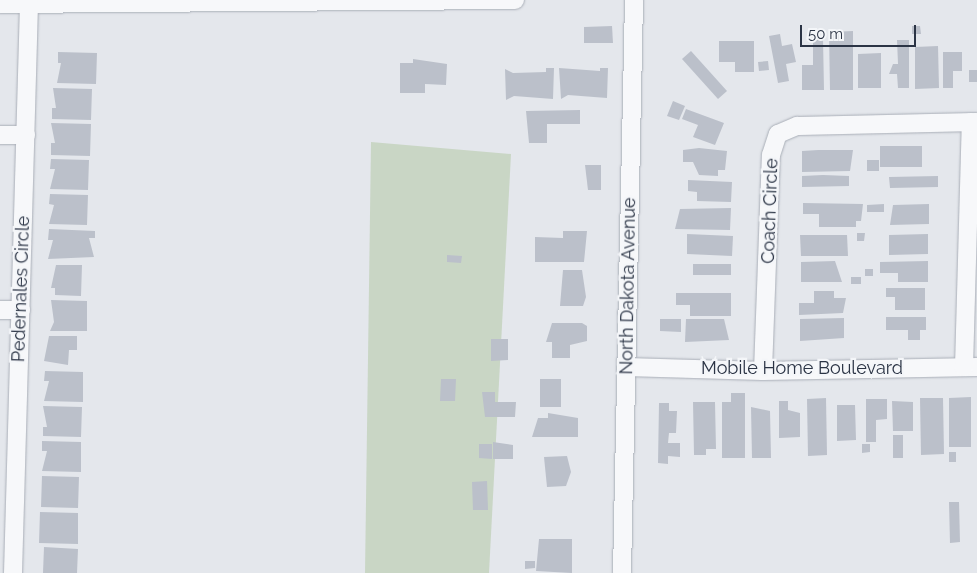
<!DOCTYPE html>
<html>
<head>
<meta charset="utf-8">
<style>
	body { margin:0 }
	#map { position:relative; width:977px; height:573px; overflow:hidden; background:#e4e7ec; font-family:Raleway,sans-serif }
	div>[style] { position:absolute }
	.green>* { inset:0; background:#c9d6c5 }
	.building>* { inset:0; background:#bbc0ca }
	.roads { filter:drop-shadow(0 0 1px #a9aeb7) drop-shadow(0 0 1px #a9aeb7) }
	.minor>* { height:18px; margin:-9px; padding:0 9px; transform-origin:9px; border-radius:9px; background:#f7f8fa }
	span { translate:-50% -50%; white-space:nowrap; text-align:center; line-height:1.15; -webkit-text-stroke:4.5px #f4f6f9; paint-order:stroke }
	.street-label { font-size:18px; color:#2b3445 }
	.scale { position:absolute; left:800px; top:25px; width:116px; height:22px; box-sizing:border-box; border:2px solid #2b3445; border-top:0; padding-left:6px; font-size:15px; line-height:18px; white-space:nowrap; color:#2b3445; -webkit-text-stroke:4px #f4f6f9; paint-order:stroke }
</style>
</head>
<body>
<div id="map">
	<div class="green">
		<i style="clip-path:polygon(371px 142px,511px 154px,489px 573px,365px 573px)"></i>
	</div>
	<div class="building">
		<i style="clip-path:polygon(612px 26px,613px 43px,584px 43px,584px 27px)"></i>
		<i style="clip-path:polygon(912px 26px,920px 26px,921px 34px,912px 34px)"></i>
		<i style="clip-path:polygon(853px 31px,853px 90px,830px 90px,829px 32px)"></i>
		<i style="clip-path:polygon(780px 34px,782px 46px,792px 44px,796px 62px,786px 64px,789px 81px,778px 83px,769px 36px)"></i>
		<i style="clip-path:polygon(813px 38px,823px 38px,824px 90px,802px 90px,802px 65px,813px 65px)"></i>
		<i style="clip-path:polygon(897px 40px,909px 40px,909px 88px,898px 88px,897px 74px,889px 74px,893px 64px,898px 64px)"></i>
		<i style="clip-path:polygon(719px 41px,754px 41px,754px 72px,735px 72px,735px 62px,719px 62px)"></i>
		<i style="clip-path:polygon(938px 46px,939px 88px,915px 89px,915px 47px)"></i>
		<i style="clip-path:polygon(691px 51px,727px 91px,718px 99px,682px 59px)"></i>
		<i style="clip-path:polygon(58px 52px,97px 53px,96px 84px,57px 83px,61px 63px,58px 63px)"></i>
		<i style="clip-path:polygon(943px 52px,962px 52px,962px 71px,953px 71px,953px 88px,943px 88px)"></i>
		<i style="clip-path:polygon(881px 53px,881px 88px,858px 88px,858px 54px)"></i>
		<i style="clip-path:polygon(413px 59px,447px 64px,446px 85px,425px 84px,425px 93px,400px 93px,400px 63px,413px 63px)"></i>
		<i style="clip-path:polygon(768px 61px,769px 70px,759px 71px,758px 62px)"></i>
		<i style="clip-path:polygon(546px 68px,554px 68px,553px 99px,514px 96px,506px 100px,505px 69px,513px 73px,546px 72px)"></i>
		<i style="clip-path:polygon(559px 68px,600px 71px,600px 68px,608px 68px,607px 98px,568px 95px,561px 99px)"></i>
		<i style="clip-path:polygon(969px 70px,977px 70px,977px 82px,969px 82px)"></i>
		<i style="clip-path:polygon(53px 88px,92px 89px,91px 120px,52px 119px,52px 108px,56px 108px)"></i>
		<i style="clip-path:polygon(673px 101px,685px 106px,679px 120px,667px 116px)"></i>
		<i style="clip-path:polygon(686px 109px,724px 123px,715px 145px,693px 137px,698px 125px,682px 119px)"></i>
		<i style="clip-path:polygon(580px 110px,580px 124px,547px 124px,547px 143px,529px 143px,526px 111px)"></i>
		<i style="clip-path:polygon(51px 123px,91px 124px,90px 156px,51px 155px,51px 143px,55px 143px)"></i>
		<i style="clip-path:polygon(880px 146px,922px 146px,922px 167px,880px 167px)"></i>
		<i style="clip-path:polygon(699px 148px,727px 151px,725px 170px,718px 170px,718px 176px,699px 175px,693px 162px,683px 162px,683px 150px)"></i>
		<i style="clip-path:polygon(818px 150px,853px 150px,850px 171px,802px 172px,802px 151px)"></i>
		<i style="clip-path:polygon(51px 159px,89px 160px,88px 190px,50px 189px,55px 169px,50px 169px)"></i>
		<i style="clip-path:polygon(867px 160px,879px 160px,879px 171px,867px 171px)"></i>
		<i style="clip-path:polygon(585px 165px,601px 165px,601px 190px,588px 190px)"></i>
		<i style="clip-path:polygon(823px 175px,849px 176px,849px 186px,802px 187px,802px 176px)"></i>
		<i style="clip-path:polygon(938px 176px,938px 187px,890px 188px,889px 177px)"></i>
		<i style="clip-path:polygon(688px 180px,732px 182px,731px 202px,697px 201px,697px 192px,688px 191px)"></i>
		<i style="clip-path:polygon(50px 194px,88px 195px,87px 225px,49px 224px,54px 205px,49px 204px)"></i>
		<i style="clip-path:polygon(803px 203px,863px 204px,861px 221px,856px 221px,856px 227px,819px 227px,819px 214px,803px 214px)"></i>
		<i style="clip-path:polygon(884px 204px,884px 212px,867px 212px,867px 205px)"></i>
		<i style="clip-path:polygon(929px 204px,929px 224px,890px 225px,893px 205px)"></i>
		<i style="clip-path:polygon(731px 208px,730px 230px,675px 229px,680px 209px)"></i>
		<i style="clip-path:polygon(49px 229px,95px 231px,95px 238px,89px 238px,94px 257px,48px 259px,53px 240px,48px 240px)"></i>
		<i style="clip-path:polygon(563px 231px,587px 231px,584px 262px,535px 262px,535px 237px,563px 238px)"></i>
		<i style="clip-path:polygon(857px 233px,865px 233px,864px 241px,857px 241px)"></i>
		<i style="clip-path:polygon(687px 234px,733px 236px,732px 256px,687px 254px)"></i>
		<i style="clip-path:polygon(928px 234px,928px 254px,889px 255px,889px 235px)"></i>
		<i style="clip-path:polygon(800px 235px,847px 235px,848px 256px,801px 256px)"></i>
		<i style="clip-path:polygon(447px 255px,462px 256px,461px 263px,447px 262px)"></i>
		<i style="clip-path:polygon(835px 261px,842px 282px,801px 282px,801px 262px)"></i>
		<i style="clip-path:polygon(928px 261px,928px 282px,898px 282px,898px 273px,880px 273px,880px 262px)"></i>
		<i style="clip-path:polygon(693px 264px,731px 264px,731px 275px,693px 275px)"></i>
		<i style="clip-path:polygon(56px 265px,82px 265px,81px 296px,55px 295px,55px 288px,51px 288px)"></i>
		<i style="clip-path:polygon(865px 269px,873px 269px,873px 276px,865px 276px)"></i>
		<i style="clip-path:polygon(563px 270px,582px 270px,586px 297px,583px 306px,560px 306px)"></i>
		<i style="clip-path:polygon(851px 277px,861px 277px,861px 284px,851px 284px)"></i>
		<i style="clip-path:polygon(886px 288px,925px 288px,925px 310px,895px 310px,895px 297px,886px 297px)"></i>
		<i style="clip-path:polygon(814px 291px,834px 291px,834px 298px,846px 298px,843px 313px,799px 315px,799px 303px,814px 303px)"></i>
		<i style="clip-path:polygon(676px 293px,731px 293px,731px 316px,690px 316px,690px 305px,676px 305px)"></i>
		<i style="clip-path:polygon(51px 300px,87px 301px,87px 331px,50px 331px,54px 322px)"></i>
		<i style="clip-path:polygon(886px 317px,926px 317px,926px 330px,920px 330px,920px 340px,908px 340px,908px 330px,886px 330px)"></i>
		<i style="clip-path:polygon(844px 318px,844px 338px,800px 341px,800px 319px)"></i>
		<i style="clip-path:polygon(660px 319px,681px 319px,681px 332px,660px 331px)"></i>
		<i style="clip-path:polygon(686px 319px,724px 319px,729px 340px,685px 342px)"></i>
		<i style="clip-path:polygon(552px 323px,582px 323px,587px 326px,587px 341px,570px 345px,570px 358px,552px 358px,552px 342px,546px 342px)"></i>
		<i style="clip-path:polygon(49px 336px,77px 336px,77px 350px,69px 350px,68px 365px,44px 361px)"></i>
		<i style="clip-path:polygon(491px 339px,508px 339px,508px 360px,491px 361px)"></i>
		<i style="clip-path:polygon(45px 371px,83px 372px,83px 402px,44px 401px,49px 381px,44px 381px)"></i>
		<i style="clip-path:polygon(441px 379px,456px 379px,455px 401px,440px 401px)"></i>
		<i style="clip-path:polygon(540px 379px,561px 379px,561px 407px,540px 407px)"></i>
		<i style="clip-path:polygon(482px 392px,495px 392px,495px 402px,516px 402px,515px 417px,485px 417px)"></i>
		<i style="clip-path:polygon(731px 393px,745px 393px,745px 458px,722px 458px,722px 402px,731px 402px)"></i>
		<i style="clip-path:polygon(971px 397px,971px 447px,949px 447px,949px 398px)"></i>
		<i style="clip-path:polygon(826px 398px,827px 455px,808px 456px,807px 399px)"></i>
		<i style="clip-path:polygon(920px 398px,943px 398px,944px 454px,921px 455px)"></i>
		<i style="clip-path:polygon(866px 399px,887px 399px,887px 419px,876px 420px,876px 442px,866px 442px)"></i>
		<i style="clip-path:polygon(779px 401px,788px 401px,788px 410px,800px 413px,800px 437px,779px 438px)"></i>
		<i style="clip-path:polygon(892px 401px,913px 402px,913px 431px,893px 431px)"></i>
		<i style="clip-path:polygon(693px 402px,715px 402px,716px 449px,706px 449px,706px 455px,694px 455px)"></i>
		<i style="clip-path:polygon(659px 403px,669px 403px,669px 411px,677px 411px,676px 433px,669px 433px,668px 443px,680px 443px,680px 457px,668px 456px,668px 464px,658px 463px)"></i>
		<i style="clip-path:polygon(837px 405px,855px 405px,856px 440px,837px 441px)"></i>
		<i style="clip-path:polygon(43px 406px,82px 407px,81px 437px,43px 436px,43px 427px,47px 427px)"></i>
		<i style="clip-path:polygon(751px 407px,770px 411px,771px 458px,752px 458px)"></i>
		<i style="clip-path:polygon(548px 413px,578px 418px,578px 437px,532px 437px,538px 418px,548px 418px)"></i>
		<i style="clip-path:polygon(893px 435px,903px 435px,903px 458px,893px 458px)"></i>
		<i style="clip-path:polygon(42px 441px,81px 442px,81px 472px,42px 471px,47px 451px,42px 451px)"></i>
		<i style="clip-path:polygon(493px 442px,513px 445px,513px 459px,493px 459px)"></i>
		<i style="clip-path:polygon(479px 444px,492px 444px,492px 459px,479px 458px)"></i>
		<i style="clip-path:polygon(862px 444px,870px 444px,870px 452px,862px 453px)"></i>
		<i style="clip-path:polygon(949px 452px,956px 452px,956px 462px,949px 462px)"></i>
		<i style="clip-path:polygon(567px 456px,571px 472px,566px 486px,547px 487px,544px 457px)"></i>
		<i style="clip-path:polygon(42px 476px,79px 477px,78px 508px,41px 507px)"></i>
		<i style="clip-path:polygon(487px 481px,488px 510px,473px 510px,472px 482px)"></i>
		<i style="clip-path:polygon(949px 502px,959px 502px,960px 542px,950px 543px)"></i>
		<i style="clip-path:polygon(40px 512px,78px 513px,78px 544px,39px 543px)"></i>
		<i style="clip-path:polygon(539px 539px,572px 539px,572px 573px,536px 571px)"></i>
		<i style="clip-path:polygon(44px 547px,78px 549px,77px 573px,43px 573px)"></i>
		<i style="clip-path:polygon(525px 561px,535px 561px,535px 568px,525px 569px)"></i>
	</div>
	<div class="roads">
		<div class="minor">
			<i style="left:0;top:4px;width:515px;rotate:-0.45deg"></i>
			<i style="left:0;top:135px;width:26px"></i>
			<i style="left:0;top:310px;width:21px"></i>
			<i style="left:626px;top:367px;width:137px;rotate:1.7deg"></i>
			<i style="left:763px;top:371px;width:214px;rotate:-1.1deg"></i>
			<i style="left:964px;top:367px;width:245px;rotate:-88.4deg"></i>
			<i style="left:763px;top:371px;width:216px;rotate:-87.9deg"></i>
			<i style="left:771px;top:155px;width:22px;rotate:-72deg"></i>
			<i style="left:778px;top:134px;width:21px;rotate:-23deg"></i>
			<i style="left:797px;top:126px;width:180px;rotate:-1.3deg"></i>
			<i style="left:13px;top:573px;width:569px;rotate:-88.39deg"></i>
			<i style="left:622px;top:573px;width:573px;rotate:-88.8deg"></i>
		</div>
	</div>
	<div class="street-label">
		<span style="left:770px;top:211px;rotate:-88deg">Coach Circle</span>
		<span style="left:628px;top:286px;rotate:-89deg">North Dakota Avenue</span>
		<span style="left:21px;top:289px;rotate:-88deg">Pedernales Circle</span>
		<span style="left:802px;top:368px">Mobile Home Boulevard</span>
	</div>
	<div class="scale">50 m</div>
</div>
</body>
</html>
